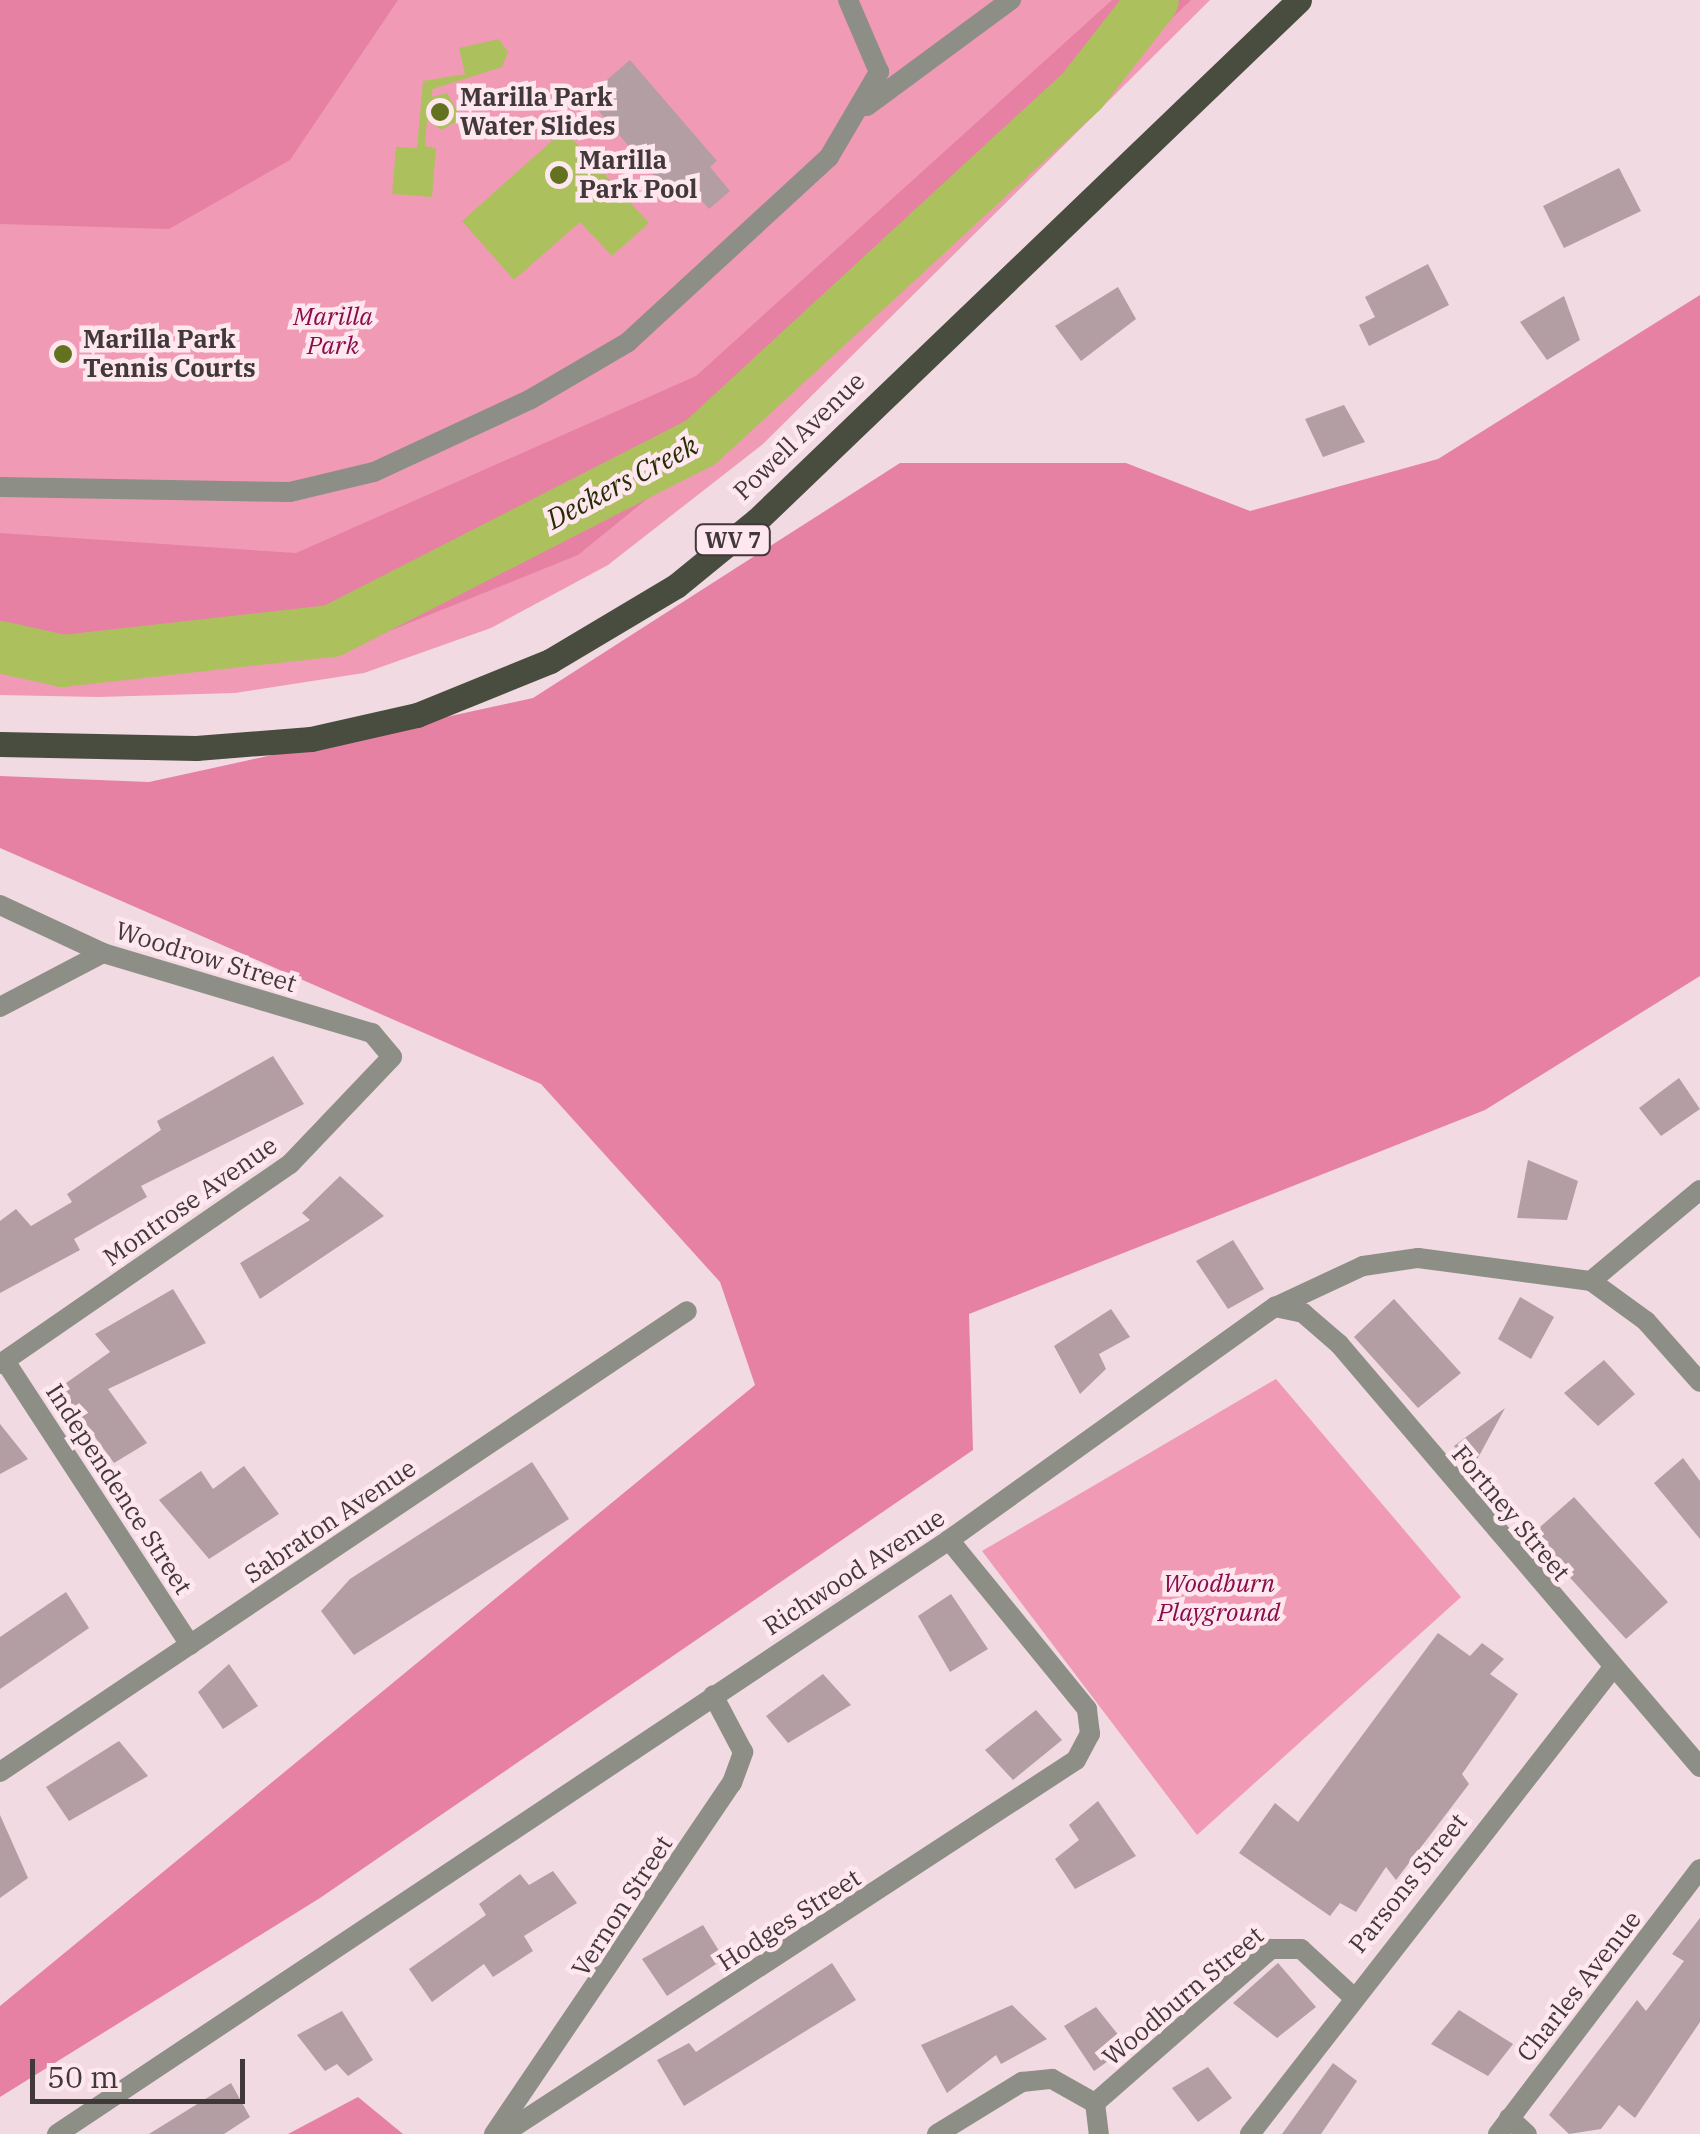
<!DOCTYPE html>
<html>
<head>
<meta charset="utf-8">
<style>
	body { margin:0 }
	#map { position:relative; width:1700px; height:2134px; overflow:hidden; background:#f1dae1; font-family:"IBM Plex Serif",serif }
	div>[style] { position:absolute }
	.green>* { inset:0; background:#f19ab6 }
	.forest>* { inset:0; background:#e781a4 }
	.water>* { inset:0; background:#acc15d }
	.river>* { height:52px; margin:-26px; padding:0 26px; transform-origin:26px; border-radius:26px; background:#acc15d }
	.building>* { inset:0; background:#b39ea4 }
	.minor>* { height:20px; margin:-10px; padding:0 10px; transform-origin:10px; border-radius:10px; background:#8d8f87 }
	.tertiary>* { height:20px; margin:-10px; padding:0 10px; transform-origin:10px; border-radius:10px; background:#8d8f87 }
	.primary>* { height:25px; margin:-12.5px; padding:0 12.5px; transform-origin:12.5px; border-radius:12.5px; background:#494d3f }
	.dots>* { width:28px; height:28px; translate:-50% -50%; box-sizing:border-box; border:5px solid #fee7ee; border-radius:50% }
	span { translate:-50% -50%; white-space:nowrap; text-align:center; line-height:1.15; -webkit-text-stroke:9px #fee7ee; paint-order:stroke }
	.shield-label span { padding:2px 8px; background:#fee7ee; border:2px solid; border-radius:8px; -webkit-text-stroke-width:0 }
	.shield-label { font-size:22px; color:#41383a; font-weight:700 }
	.poi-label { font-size:25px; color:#41383a; font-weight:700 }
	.left { translate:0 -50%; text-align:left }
	.park-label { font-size:25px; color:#890d4a; font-style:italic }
	.street-label { font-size:25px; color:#41383a }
	.water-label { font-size:28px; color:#262d02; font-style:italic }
	.scale { position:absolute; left:30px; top:2059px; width:215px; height:45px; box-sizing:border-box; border:5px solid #41383a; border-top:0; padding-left:12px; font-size:30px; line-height:35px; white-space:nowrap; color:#41383a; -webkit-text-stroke:8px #fee7ee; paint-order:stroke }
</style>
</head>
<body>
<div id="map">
	<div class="green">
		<i style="clip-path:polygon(0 0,1210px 0,763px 444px,608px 565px,491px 628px,364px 673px,235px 693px,98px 697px,0 695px)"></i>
		<i style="clip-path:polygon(1276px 1379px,1461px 1597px,1197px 1835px,982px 1551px)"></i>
	</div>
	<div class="forest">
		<i style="clip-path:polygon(0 0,398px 0,290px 160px,169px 229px,0 224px)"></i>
		<i style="clip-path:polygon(1112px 0,1191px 0,803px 372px,578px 555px,347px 648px,40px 674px,0 669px,0 533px,296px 553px,696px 376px)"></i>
		<i style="clip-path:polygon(1700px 295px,1700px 976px,1485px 1110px,969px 1314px,973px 1450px,320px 1898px,0 2097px,0 2006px,755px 1385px,720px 1282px,541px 1084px,0 848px,0 776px,149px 782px,533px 698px,900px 463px,1126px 463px,1250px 511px,1438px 459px)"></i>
		<i style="clip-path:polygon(358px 2097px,403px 2134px,288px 2134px)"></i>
	</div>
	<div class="water">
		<i style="clip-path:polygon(499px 39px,508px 52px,502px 67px,433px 89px,431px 97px,447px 93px,462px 119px,441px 130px,427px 120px,425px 146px,436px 148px,432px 197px,392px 194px,396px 147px,417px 148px,423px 81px,465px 74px,459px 48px)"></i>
		<i style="clip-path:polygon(564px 130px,649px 223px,612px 256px,580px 222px,514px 280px,462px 221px)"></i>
	</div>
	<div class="river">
		<i style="left:0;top:647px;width:65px;rotate:12.5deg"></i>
		<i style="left:63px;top:661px;width:271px;rotate:-6.4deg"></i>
		<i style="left:332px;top:631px;width:413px;rotate:-27.1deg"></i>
		<i style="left:700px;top:443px;width:519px;rotate:-42.66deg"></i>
		<i style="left:1082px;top:91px;width:115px;rotate:-52deg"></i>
	</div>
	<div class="building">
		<i style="clip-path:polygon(630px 60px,717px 161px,710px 167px,730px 191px,709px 209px,692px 190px,677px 203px,587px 97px)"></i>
		<i style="clip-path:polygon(1619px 168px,1641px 211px,1564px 248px,1543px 206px)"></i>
		<i style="clip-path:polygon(1428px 264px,1449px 305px,1369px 346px,1359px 325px,1375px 317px,1365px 297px)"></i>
		<i style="clip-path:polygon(1118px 287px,1136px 319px,1081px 361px,1055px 326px)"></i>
		<i style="clip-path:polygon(1564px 296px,1580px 340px,1547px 360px,1520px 322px)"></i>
		<i style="clip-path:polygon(1344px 405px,1365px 442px,1323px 457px,1305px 419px)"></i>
		<i style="clip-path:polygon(273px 1056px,304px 1104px,141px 1186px,147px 1197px,74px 1239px,80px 1250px,0 1293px,0 1221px,16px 1209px,31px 1226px,72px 1202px,67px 1194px,161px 1130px,157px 1121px)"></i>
		<i style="clip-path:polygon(1679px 1078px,1700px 1109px,1661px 1136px,1639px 1108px)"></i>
		<i style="clip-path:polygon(1528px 1160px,1578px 1181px,1567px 1220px,1517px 1218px)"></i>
		<i style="clip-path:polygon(340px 1176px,384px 1216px,260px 1299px,240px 1263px,310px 1220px,302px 1213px)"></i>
		<i style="clip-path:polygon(1233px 1240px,1264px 1289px,1228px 1309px,1196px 1261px)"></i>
		<i style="clip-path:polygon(173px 1289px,206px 1343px,108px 1389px,147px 1443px,114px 1463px,59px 1388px,110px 1352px,95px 1334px)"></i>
		<i style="clip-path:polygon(1520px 1297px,1554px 1317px,1531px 1359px,1498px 1339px)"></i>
		<i style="clip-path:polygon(1394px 1299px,1461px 1373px,1418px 1408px,1354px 1337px)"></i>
		<i style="clip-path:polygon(1111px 1309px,1130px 1337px,1099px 1354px,1106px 1369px,1080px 1394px,1054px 1346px)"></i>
		<i style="clip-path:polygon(1604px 1360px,1635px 1394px,1598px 1426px,1564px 1393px)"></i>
		<i style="clip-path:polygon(1505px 1408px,1473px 1467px,1454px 1446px)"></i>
		<i style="clip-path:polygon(0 1424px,28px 1459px,0 1474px)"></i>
		<i style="clip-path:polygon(1683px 1458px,1700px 1481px,1700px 1539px,1654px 1483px)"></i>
		<i style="clip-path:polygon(532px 1462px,569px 1519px,354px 1655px,321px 1611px,350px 1579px)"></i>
		<i style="clip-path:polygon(244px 1466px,279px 1514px,209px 1559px,159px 1500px,201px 1471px,213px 1489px)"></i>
		<i style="clip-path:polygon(1574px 1497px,1668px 1602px,1626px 1639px,1531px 1535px)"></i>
		<i style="clip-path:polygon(66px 1592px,89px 1628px,0 1689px,0 1637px)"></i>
		<i style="clip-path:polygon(951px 1594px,988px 1649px,950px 1672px,918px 1616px)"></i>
		<i style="clip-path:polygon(1438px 1633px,1470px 1656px,1482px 1643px,1504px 1659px,1490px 1674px,1518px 1694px,1462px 1774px,1469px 1784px,1396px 1880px,1386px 1867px,1356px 1912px,1340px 1903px,1330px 1916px,1239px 1853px,1275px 1803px,1298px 1822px)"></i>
		<i style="clip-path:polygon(229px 1664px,258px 1706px,223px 1729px,198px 1692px)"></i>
		<i style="clip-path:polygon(823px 1674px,851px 1705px,788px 1743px,766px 1716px)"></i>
		<i style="clip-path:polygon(1036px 1710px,1062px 1740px,1013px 1780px,985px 1750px)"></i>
		<i style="clip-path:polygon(119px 1741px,148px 1776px,69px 1821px,46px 1787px)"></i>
		<i style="clip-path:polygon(1098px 1801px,1136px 1856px,1075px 1889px,1055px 1859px,1079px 1840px,1069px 1825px)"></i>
		<i style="clip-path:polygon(0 1815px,28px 1878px,0 1898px)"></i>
		<i style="clip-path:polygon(553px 1871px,577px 1903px,524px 1936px,533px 1951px,493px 1977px,484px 1964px,432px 2002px,409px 1969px,486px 1915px,479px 1904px,520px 1874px,529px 1885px)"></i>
		<i style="clip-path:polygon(1700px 1918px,1700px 2022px,1635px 2118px,1619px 2105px,1601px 2129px,1569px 2134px,1549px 2115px,1637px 2000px,1646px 2011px,1684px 1961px,1672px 1954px)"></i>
		<i style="clip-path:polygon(703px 1925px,724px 1959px,667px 1996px,642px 1959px)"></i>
		<i style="clip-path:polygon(832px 1963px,856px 2000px,684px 2106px,657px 2060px,689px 2043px,696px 2052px)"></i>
		<i style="clip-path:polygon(1278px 1963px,1316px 2007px,1277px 2038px,1233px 2003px)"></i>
		<i style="clip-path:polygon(1012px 2005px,1047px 2039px,1001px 2064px,996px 2055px,947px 2093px,921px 2045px)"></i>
		<i style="clip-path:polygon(1096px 2007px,1128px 2047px,1094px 2071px,1064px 2026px)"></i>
		<i style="clip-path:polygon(1459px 2010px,1513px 2044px,1488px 2076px,1431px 2044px)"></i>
		<i style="clip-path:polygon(342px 2011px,373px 2060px,348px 2076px,337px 2064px,325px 2071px,297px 2035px)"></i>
		<i style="clip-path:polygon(1333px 2063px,1357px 2081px,1321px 2134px,1282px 2134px)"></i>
		<i style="clip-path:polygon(1208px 2067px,1232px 2098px,1198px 2122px,1172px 2088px)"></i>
		<i style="clip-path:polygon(231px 2083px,250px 2117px,224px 2134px,149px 2134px)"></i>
	</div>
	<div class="minor">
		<i style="left:867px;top:106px;width:179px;rotate:-36.4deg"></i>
		<i style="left:0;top:487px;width:290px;rotate:1deg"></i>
		<i style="left:290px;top:492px;width:86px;rotate:-13.4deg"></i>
		<i style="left:374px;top:472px;width:173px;rotate:-24.9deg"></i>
		<i style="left:531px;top:399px;width:113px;rotate:-30.4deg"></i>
		<i style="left:628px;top:342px;width:273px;rotate:-42.6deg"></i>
		<i style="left:829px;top:157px;width:99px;rotate:-59.5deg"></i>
		<i style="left:879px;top:72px;width:78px;rotate:-113.3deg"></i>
		<i style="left:0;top:905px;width:114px;rotate:25deg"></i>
		<i style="left:103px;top:953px;width:281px;rotate:16.6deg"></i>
		<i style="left:372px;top:1033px;width:31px;rotate:50deg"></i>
		<i style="left:392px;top:1057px;width:148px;rotate:133.6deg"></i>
		<i style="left:290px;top:1164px;width:352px;rotate:145.4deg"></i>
		<i style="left:0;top:1007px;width:116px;rotate:-27.7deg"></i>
		<i style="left:1591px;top:1281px;width:142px;rotate:-39.9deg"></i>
		<i style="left:1275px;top:1307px;width:29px;rotate:12deg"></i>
		<i style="left:1303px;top:1313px;width:48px;rotate:40.7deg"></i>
		<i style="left:1339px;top:1344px;width:556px;rotate:49.52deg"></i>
		<i style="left:5px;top:1361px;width:339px;rotate:56.9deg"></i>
		<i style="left:0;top:1772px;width:827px;rotate:-33.86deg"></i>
		<i style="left:1095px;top:2103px;width:234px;rotate:-41.2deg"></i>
		<i style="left:1271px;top:1949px;width:30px"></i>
		<i style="left:1301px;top:1949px;width:68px;rotate:42.6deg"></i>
		<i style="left:1509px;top:2118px;width:24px;rotate:42deg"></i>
		<i style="left:494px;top:2134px;width:424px;rotate:-55.9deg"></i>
		<i style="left:732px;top:1783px;width:33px;rotate:-70deg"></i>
		<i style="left:743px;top:1752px;width:64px;rotate:-117.8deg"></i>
		<i style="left:503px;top:2134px;width:684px;rotate:-33.13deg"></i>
		<i style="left:1076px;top:1760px;width:30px;rotate:-62deg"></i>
		<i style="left:1090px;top:1734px;width:25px;rotate:-97deg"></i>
		<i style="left:1087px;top:1709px;width:218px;rotate:-129.2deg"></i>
		<i style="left:937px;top:2134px;width:100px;rotate:-31.5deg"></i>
		<i style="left:1022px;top:2082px;width:30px;rotate:-6deg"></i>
		<i style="left:1052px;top:2079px;width:49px;rotate:29.2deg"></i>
		<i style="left:1095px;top:2103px;width:31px;rotate:83deg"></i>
		<i style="left:1250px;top:2134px;width:589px;rotate:-52.1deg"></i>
		<i style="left:1498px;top:2134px;width:333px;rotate:-52.7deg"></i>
	</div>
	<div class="tertiary">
		<i style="left:57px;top:2134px;width:1072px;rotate:-33.66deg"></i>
		<i style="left:949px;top:1540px;width:401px;rotate:-35.6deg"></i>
		<i style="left:1275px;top:1307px;width:97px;rotate:-25deg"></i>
		<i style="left:1363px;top:1266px;width:56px;rotate:-8.3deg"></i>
		<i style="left:1418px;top:1258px;width:175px;rotate:7.6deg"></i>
		<i style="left:1591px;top:1281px;width:68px;rotate:36deg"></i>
		<i style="left:1646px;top:1321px;width:81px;rotate:48.5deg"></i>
	</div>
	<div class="primary">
		<i style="left:0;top:744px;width:196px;rotate:1.2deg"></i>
		<i style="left:196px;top:748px;width:115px;rotate:-4.5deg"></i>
		<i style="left:311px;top:739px;width:109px;rotate:-12.8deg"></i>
		<i style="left:417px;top:715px;width:144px;rotate:-22.1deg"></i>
		<i style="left:550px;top:661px;width:147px;rotate:-30.8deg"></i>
		<i style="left:676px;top:586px;width:104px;rotate:-39.2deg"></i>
		<i style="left:757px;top:520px;width:751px;rotate:-43.81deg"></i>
	</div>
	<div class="dots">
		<i style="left:440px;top:112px;background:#62721f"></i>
		<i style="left:559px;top:175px;background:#62721f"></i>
		<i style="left:63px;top:354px;background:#62721f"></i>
	</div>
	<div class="shield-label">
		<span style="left:733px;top:540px">WV 7</span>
	</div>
	<div class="poi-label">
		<span class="left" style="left:460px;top:112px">Marilla Park<br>Water Slides</span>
		<span class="left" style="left:579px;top:175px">Marilla<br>Park Pool</span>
		<span class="left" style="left:83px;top:354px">Marilla Park<br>Tennis Courts</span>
	</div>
	<div class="park-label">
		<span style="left:333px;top:331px">Marilla<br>Park</span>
		<span style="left:1219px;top:1598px">Woodburn<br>Playground</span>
	</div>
	<div class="street-label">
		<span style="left:799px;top:436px;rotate:-44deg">Powell Avenue</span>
		<span style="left:206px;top:957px;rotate:17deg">Woodrow Street</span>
		<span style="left:190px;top:1201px;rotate:-35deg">Montrose Avenue</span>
		<span style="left:119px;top:1489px;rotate:57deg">Independence Street</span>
		<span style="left:1511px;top:1513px;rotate:50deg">Fortney Street</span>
		<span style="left:330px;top:1521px;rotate:-34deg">Sabraton Avenue</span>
		<span style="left:854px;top:1572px;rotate:-33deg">Richwood Avenue</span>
		<span style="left:1408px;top:1883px;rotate:-51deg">Parsons Street</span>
		<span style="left:622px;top:1906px;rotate:-57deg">Vernon Street</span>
		<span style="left:789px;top:1920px;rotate:-33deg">Hodges Street</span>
		<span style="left:1579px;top:1986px;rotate:-52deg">Charles Avenue</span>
		<span style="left:1183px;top:1996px;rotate:-40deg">Woodburn Street</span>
	</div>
	<div class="water-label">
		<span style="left:622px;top:482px;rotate:-28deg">Deckers Creek</span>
	</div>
	<div class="scale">50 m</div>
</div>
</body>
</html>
